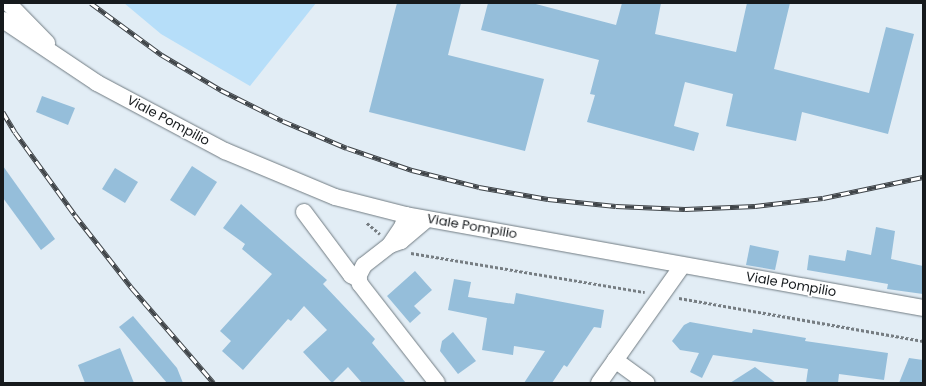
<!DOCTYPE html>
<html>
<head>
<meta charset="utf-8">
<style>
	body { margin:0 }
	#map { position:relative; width:926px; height:386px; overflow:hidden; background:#e2edf5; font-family:Poppins,sans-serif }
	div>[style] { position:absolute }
	.green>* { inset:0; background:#b6def9 }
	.building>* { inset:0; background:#95beda }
	.path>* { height:2.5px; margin-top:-1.25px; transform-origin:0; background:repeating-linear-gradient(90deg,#767d82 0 3px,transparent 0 5px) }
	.roads { filter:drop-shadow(0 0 1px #707b82) drop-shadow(0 0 1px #707b82) }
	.minor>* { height:16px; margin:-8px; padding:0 8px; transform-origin:8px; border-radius:8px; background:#fff }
	.rail>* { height:4.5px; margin-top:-2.25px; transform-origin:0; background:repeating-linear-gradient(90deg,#fff 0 9px,#404549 0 18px); box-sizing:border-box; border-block:1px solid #404549 }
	span { translate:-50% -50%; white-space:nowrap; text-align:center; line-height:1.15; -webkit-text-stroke:3px #fff; paint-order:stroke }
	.street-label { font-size:13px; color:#161a1d }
	.frame { position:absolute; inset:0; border:4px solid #161a1d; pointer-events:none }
</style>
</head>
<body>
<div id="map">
	<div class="green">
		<i style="clip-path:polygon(124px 3px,316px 3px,250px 86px,161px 34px)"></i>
	</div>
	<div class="building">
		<i style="clip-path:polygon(397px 3px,461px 3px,448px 55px,544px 79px,525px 151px,369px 112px)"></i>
		<i style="clip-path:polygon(488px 3px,532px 3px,616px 25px,622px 3px,661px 3px,655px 34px,736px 52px,747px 3px,790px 3px,774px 69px,869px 93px,886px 27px,914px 34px,888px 134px,802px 112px,796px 141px,726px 126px,733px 94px,685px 82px,674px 126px,699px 133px,694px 151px,587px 122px,595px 95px,590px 94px,599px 60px,481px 30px)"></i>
		<i style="clip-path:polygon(42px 96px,75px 108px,68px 125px,36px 112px)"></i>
		<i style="clip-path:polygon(3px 166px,55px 239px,41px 250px,3px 198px)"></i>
		<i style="clip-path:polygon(192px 166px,217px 182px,195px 216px,170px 200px)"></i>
		<i style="clip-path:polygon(115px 168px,138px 182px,125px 203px,102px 189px)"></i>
		<i style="clip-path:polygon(241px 204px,327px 280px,323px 284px,375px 339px,372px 343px,406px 383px,362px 383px,348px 367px,332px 383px,303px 352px,327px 330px,304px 306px,291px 321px,288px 319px,243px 370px,222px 351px,231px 341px,220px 331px,272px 274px,242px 249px,245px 244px,223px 228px)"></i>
		<i style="clip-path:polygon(876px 227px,895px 231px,891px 259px,923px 266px,923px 294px,887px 289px,888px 284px,807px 270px,809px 255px,845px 261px,847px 250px,871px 255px)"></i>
		<i style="clip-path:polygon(750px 245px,779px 251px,775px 270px,746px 265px)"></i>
		<i style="clip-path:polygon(415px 271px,432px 290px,414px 306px,421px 313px,410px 323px,387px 296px)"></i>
		<i style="clip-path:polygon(454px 279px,471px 282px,468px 297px,514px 304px,516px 293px,604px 310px,601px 328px,594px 327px,567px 367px,564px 365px,552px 383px,524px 383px,545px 351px,514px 346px,513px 355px,482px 350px,487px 318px,448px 310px)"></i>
		<i style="clip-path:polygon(133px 316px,177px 368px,183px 383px,167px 383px,119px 327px)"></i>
		<i style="clip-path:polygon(690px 322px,752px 333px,753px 329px,806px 338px,805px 341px,888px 353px,884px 380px,839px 374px,838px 383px,806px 383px,808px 369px,713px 355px,702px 378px,690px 372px,699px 353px,680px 350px,672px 341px,684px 325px)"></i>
		<i style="clip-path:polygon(453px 332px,476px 361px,458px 374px,440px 351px,442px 341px)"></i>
		<i style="clip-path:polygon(120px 348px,134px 383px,85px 383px,78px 365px)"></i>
		<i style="clip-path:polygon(909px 358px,923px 360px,923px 383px,899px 383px)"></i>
		<i style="clip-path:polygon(755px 367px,776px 383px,730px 383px)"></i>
	</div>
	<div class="path">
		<i style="left:367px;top:223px;width:17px;rotate:40deg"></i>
		<i style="left:411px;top:253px;width:237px;rotate:9.5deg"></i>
		<i style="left:679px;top:298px;width:248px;rotate:10deg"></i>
	</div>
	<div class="roads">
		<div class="minor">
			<i style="left:8px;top:3px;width:56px;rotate:45.7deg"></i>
			<i style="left:3px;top:20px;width:113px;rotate:33.8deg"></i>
			<i style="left:97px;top:83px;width:145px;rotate:28deg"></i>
			<i style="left:225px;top:151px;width:119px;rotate:22.7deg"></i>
			<i style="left:335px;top:197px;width:73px;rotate:14.2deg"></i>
			<i style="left:406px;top:215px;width:525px;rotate:10.2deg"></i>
			<i style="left:304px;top:212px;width:79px;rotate:53.3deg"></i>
			<i style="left:351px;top:275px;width:9px;rotate:27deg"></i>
			<i style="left:406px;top:215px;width:13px;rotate:108deg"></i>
			<i style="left:402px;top:227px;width:22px;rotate:124deg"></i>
			<i style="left:390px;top:245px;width:12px;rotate:-20deg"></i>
			<i style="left:401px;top:241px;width:34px;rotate:-40deg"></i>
			<i style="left:390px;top:245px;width:33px;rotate:142deg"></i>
			<i style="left:364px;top:265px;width:13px;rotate:117deg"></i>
			<i style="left:358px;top:277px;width:7px;rotate:74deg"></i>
			<i style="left:360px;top:284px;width:125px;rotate:52.1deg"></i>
			<i style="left:615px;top:360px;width:39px;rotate:36deg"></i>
			<i style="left:599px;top:383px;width:143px;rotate:-54.6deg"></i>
		</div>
	</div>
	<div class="rail">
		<i style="left:91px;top:3px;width:88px;rotate:36.2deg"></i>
		<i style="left:162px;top:55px;width:69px;rotate:30.7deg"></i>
		<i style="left:221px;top:90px;width:69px;rotate:26.6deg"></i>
		<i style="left:283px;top:121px;width:69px;rotate:22.9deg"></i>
		<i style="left:347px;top:148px;width:69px;rotate:18.7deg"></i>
		<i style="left:412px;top:170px;width:69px;rotate:14.2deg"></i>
		<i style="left:479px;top:187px;width:70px;rotate:9.9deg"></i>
		<i style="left:548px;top:199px;width:68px;rotate:5.9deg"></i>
		<i style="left:616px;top:206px;width:69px;rotate:2.5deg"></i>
		<i style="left:685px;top:209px;width:70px;rotate:-2.5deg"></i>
		<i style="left:755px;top:206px;width:68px;rotate:-6.7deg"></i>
		<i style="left:823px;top:198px;width:102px;rotate:-11.9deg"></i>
		<i style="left:3px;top:112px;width:23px;rotate:59deg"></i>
		<i style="left:15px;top:132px;width:102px;rotate:54.1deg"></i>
		<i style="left:75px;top:215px;width:93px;rotate:52deg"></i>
		<i style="left:132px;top:288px;width:125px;rotate:49.2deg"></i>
	</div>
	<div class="street-label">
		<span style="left:168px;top:121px;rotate:28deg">Viale Pompilio</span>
		<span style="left:472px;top:227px;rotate:10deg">Viale Pompilio</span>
		<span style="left:791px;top:285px;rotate:10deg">Viale Pompilio</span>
	</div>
	<div class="frame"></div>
</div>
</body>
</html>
